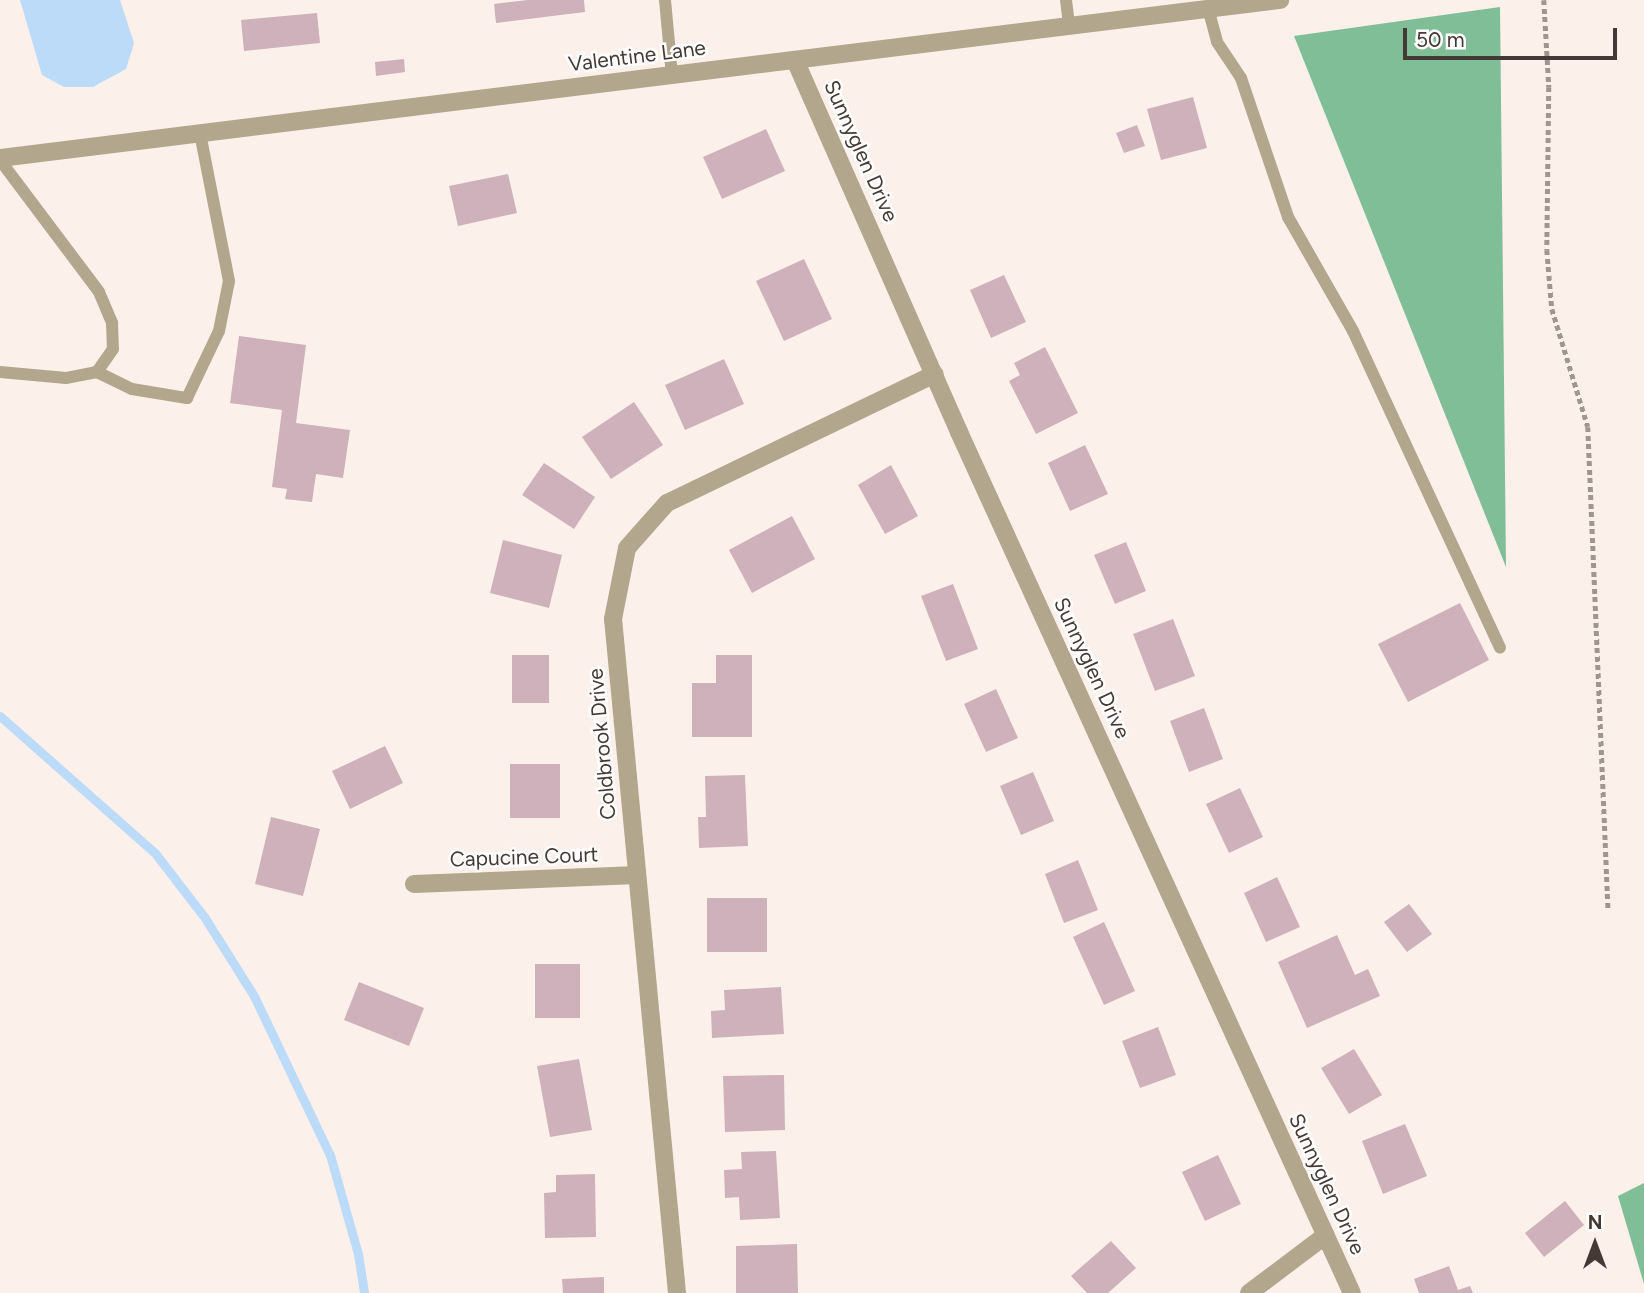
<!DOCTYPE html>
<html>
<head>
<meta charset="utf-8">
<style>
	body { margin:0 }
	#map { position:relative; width:1644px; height:1293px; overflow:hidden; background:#fcf0eb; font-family:Figtree,sans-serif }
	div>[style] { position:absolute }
	.forest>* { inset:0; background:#7fbe96 }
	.water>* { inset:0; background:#bbdbf8 }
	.stream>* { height:9px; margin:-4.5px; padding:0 4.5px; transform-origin:4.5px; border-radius:4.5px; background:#bbdbf8 }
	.building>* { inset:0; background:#ceb1bb }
	.path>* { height:4.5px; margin-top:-2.25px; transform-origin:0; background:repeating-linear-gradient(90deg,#a19590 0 5px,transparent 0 8.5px) }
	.lane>* { height:12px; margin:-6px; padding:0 6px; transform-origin:6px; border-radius:6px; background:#b2a68c }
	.street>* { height:18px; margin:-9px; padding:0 9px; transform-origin:9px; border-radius:9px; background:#b2a68c }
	span { translate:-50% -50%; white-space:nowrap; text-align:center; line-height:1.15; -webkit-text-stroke:5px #fff; paint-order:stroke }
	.street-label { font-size:21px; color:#443934 }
	.north { position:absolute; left:1560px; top:1209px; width:70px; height:70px; -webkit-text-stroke:5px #fff; paint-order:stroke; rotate:0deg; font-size:19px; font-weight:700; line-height:28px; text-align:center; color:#443934 }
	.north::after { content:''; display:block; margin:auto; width:24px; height:32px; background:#443934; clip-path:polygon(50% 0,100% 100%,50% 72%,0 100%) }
	.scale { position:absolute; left:1403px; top:28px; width:214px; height:32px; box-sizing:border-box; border:4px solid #443934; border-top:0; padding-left:9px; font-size:21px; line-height:24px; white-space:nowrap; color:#443934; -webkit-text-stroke:5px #fff; paint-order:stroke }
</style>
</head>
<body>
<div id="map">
	<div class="forest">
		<i style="clip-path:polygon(1500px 7px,1506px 567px,1294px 36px)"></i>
		<i style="clip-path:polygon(1644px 1183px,1644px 1284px,1618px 1196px)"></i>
	</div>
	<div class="water">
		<i style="clip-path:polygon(20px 0,120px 0,134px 43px,126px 69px,93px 87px,64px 87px,42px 75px)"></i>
	</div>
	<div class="stream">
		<i style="left:0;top:716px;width:207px;rotate:41.5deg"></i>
		<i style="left:155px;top:853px;width:82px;rotate:52.4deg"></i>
		<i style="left:205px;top:918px;width:92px;rotate:57.9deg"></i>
		<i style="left:254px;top:996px;width:176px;rotate:64.5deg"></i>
		<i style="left:330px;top:1155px;width:103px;rotate:74.2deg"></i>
		<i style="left:358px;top:1254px;width:39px;rotate:81deg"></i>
	</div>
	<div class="building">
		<i style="clip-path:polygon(528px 0,584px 0,585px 12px,496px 23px,494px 4px)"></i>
		<i style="clip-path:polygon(317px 13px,320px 43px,244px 51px,241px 20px)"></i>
		<i style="clip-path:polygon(404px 59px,405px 72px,376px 76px,375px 62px)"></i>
		<i style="clip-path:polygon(1193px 97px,1207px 148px,1161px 160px,1147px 109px)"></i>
		<i style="clip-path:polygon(1137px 125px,1145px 146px,1124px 153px,1116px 133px)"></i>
		<i style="clip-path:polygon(766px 129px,785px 171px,722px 199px,703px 157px)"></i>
		<i style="clip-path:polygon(508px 174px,517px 213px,458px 226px,449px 186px)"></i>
		<i style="clip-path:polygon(804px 259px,832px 319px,784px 341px,756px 281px)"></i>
		<i style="clip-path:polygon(1004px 275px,1026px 322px,991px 338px,970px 290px)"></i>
		<i style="clip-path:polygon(239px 336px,306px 345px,296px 423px,350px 430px,343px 478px,316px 474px,312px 502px,285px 499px,287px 489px,272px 487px,282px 410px,230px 403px)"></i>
		<i style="clip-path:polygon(1045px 347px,1078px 413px,1036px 434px,1009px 381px,1020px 375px,1014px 363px)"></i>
		<i style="clip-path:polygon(724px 359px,744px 404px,685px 430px,665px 385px)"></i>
		<i style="clip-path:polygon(634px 402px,663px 445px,611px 479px,582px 437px)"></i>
		<i style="clip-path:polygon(1085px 445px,1108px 494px,1070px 511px,1048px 463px)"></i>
		<i style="clip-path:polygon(544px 463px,595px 497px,574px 529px,522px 495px)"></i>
		<i style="clip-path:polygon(891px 465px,918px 516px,885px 534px,858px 485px)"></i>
		<i style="clip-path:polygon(792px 516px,815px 559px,752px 593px,729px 550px)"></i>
		<i style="clip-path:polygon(503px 540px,562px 555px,549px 608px,490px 593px)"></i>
		<i style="clip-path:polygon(1126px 542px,1146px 591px,1115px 604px,1094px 555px)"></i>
		<i style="clip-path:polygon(953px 584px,978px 649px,946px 661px,921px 596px)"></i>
		<i style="clip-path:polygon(1460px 603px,1489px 660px,1408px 702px,1378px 644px)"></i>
		<i style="clip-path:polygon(1173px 619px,1195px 676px,1155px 691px,1133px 634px)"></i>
		<i style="clip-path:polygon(512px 655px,549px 655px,549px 703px,512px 703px)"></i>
		<i style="clip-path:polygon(716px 655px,752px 655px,752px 737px,692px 737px,692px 683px,716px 683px)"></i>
		<i style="clip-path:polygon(996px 689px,1018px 738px,986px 752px,964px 704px)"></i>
		<i style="clip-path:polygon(1204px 708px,1223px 759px,1189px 772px,1170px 721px)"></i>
		<i style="clip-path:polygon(385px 746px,403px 783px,350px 809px,332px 771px)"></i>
		<i style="clip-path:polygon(510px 764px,560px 764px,560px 818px,510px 818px)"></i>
		<i style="clip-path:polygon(1033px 772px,1054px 821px,1021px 835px,1000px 786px)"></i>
		<i style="clip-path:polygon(745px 775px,748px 846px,699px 848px,698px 817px,706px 817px,705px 776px)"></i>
		<i style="clip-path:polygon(1240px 788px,1263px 837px,1229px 853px,1206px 804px)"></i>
		<i style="clip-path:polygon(271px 817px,320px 829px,303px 896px,255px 884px)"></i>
		<i style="clip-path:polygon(1078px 860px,1098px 910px,1064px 923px,1045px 874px)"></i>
		<i style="clip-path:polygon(1277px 877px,1300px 927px,1266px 942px,1244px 893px)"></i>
		<i style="clip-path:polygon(707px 898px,767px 898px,767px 952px,707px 952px)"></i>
		<i style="clip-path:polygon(1409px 904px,1432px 934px,1407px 952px,1384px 922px)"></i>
		<i style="clip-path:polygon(1104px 922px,1135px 991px,1104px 1005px,1073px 937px)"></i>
		<i style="clip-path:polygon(1337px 935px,1355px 975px,1368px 969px,1380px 996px,1307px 1028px,1278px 962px)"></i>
		<i style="clip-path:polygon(535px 964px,580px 964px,580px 1018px,535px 1018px)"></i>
		<i style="clip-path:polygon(359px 982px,424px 1008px,409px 1046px,344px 1020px)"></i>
		<i style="clip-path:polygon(781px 987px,784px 1034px,712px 1038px,711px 1011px,725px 1010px,724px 990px)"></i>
		<i style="clip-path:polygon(1158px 1027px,1176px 1075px,1140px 1088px,1122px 1041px)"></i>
		<i style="clip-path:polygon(1354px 1049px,1382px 1095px,1349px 1114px,1321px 1068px)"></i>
		<i style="clip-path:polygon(579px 1059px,592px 1130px,550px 1137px,537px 1066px)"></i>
		<i style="clip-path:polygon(784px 1075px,785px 1130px,725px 1132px,723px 1076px)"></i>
		<i style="clip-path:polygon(1405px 1124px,1427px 1176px,1383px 1194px,1362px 1141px)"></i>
		<i style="clip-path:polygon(776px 1151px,780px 1218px,740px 1220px,739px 1197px,725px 1198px,724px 1170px,742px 1169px,741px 1152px)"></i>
		<i style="clip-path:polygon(1218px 1155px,1241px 1204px,1205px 1221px,1182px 1172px)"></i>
		<i style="clip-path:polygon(595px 1174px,596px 1237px,545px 1238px,544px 1193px,556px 1192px,556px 1175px)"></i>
		<i style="clip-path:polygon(1565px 1201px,1584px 1225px,1544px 1257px,1525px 1233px)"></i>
		<i style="clip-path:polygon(1111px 1241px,1136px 1268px,1108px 1293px,1087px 1293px,1071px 1276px)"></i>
		<i style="clip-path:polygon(797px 1244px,798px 1293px,736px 1293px,736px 1246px)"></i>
		<i style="clip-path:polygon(1449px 1266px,1458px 1290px,1470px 1286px,1473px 1293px,1419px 1293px,1414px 1279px)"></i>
		<i style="clip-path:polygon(604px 1277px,604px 1293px,563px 1293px,562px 1279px)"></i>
	</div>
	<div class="path">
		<i style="left:1544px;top:0;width:87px;rotate:86.7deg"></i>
		<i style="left:1549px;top:87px;width:163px;rotate:90.7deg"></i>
		<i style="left:1547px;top:250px;width:59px;rotate:85.2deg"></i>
		<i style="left:1552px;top:309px;width:123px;rotate:73deg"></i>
		<i style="left:1588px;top:427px;width:482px;rotate:87.6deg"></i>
	</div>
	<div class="lane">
		<i style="left:665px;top:0;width:75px;rotate:84.7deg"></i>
		<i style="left:1066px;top:0;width:25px;rotate:83deg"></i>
		<i style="left:1208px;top:8px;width:35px;rotate:75deg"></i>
		<i style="left:1217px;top:42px;width:43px;rotate:56.3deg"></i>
		<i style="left:1241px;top:78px;width:147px;rotate:71.3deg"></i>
		<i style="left:1288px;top:217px;width:131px;rotate:60.3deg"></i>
		<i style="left:1353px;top:331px;width:349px;rotate:65.1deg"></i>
		<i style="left:0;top:160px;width:165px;rotate:53.1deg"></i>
		<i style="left:99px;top:292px;width:34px;rotate:67deg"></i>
		<i style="left:112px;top:323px;width:26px;rotate:88deg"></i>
		<i style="left:113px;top:349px;width:28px;rotate:125deg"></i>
		<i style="left:97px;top:372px;width:32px;rotate:169deg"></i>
		<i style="left:66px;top:378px;width:66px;rotate:-174.8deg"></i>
		<i style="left:97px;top:372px;width:39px;rotate:26deg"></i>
		<i style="left:132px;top:389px;width:56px;rotate:9.3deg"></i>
		<i style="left:187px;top:398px;width:74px;rotate:-64.5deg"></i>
		<i style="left:219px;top:331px;width:51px;rotate:-78.7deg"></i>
		<i style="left:229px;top:281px;width:151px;rotate:-101.1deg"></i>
	</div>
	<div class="street">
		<i style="left:795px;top:60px;width:407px;rotate:66.2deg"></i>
		<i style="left:959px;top:432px;width:946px;rotate:65.47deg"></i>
		<i style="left:0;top:158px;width:1290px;rotate:-7.04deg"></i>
		<i style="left:414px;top:884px;width:223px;rotate:-2.3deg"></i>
		<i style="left:677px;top:1293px;width:677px;rotate:-95.42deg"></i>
		<i style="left:613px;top:619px;width:72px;rotate:-78.8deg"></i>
		<i style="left:627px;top:548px;width:60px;rotate:-48.4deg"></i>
		<i style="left:667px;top:503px;width:297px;rotate:-25.7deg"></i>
		<i style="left:1249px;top:1293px;width:96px;rotate:-37deg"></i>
	</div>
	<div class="street-label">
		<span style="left:637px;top:56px;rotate:-7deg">Valentine Lane</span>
		<span style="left:861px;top:151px;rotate:66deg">Sunnyglen Drive</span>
		<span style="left:1092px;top:668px;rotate:65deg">Sunnyglen Drive</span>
		<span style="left:602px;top:744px;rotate:-95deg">Coldbrook Drive</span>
		<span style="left:524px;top:857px;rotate:-2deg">Capucine Court</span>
		<span style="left:1327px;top:1184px;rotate:65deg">Sunnyglen Drive</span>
	</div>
	<div class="north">N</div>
	<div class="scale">50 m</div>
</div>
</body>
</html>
